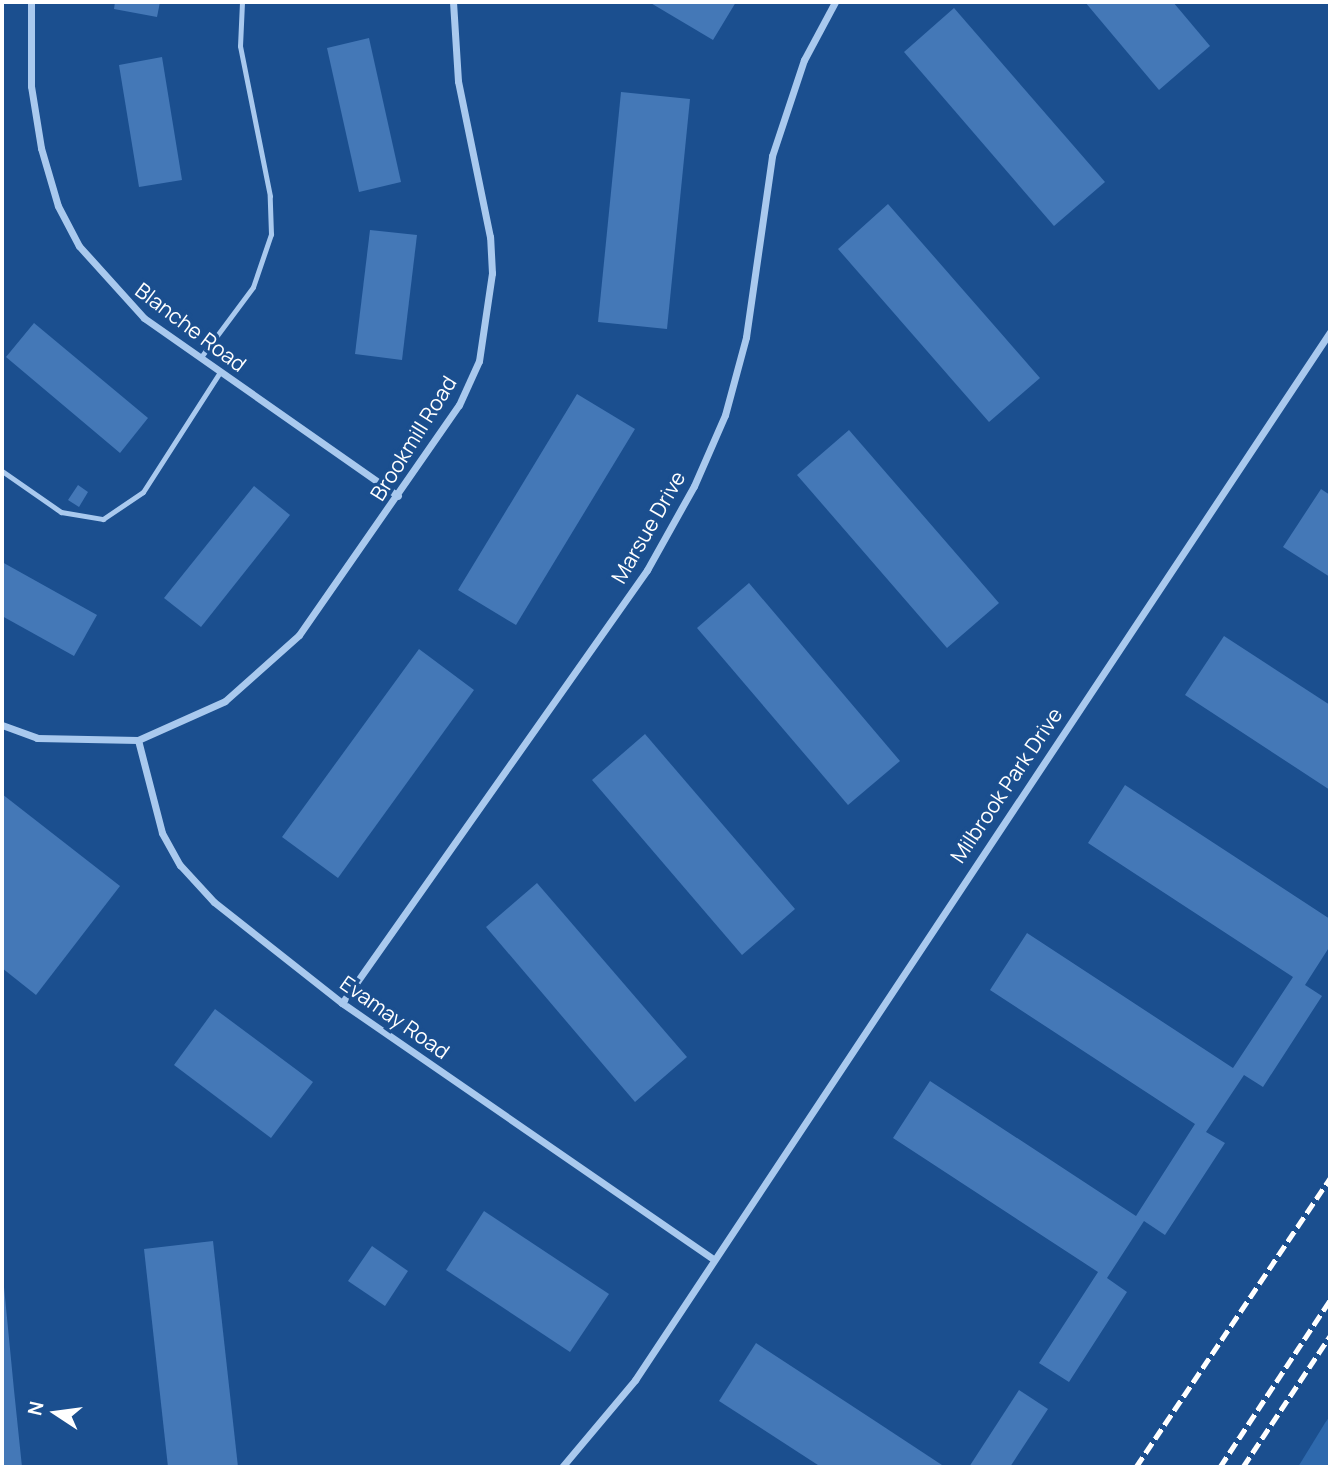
<!DOCTYPE html>
<html>
<head>
<meta charset="utf-8">
<style>
	body { margin:0 }
	#map { position:relative; width:1332px; height:1469px; overflow:hidden; background:#1b4f8f; font-family:Manrope,sans-serif }
	div>[style] { position:absolute }
	.green>* { inset:0; background:#2e69ad }
	.building>* { inset:0; background:#4478b7 }
	.service>* { height:5px; margin:-2.5px; padding:0 2.5px; transform-origin:2.5px; border-radius:2.5px; background:#a9c9ee }
	.minor>* { height:7px; margin:-3.5px; padding:0 3.5px; transform-origin:3.5px; border-radius:3.5px; background:#a9c9ee }
	.rail>* { height:5px; margin-top:-2.5px; transform-origin:0; background:repeating-linear-gradient(90deg,#fff 0 12px,transparent 0 17px) }
	span { translate:-50% -50%; white-space:nowrap; text-align:center; line-height:1.15; -webkit-text-stroke:7px #1b4f8f; paint-order:stroke }
	.street-label { font-size:21px; color:#fff }
	.frame { position:absolute; inset:0; border:4px solid #fff; pointer-events:none }
	.north { position:absolute; left:21px; top:1378px; width:70px; height:70px; -webkit-text-stroke:5px #1b4f8f; paint-order:stroke; rotate:283deg; font-size:19px; font-weight:700; line-height:28px; text-align:center; color:#fff }
	.north::after { content:''; display:block; margin:auto; width:24px; height:32px; background:#fff; clip-path:polygon(50% 0,100% 100%,50% 72%,0 100%) }
</style>
</head>
<body>
<div id="map">
	<div class="green">
		<i style="clip-path:polygon(1330px 1416px,1330px 1467px,1298px 1467px,1325px 1423px)"></i>
	</div>
	<div class="building">
		<i style="clip-path:polygon(115px 2px,160px 2px,157px 17px,114px 9px)"></i>
		<i style="clip-path:polygon(649px 2px,736px 2px,713px 40px)"></i>
		<i style="clip-path:polygon(1085px 2px,1173px 2px,1210px 46px,1159px 90px)"></i>
		<i style="clip-path:polygon(954px 8px,1105px 182px,1054px 226px,904px 52px)"></i>
		<i style="clip-path:polygon(369px 38px,401px 182px,359px 192px,327px 48px)"></i>
		<i style="clip-path:polygon(162px 57px,182px 180px,139px 187px,119px 65px)"></i>
		<i style="clip-path:polygon(621px 92px,690px 99px,667px 329px,598px 322px)"></i>
		<i style="clip-path:polygon(888px 204px,1040px 378px,989px 422px,838px 249px)"></i>
		<i style="clip-path:polygon(370px 230px,417px 235px,402px 360px,355px 354px)"></i>
		<i style="clip-path:polygon(34px 323px,148px 418px,120px 453px,6px 357px)"></i>
		<i style="clip-path:polygon(577px 394px,635px 429px,516px 625px,458px 590px)"></i>
		<i style="clip-path:polygon(849px 430px,999px 603px,947px 648px,797px 475px)"></i>
		<i style="clip-path:polygon(78px 485px,88px 492px,79px 507px,68px 500px)"></i>
		<i style="clip-path:polygon(254px 486px,290px 515px,201px 627px,164px 598px)"></i>
		<i style="clip-path:polygon(1321px 489px,1330px 495px,1330px 577px,1283px 547px)"></i>
		<i style="clip-path:polygon(2px 562px,97px 615px,74px 656px,2px 616px)"></i>
		<i style="clip-path:polygon(749px 583px,900px 761px,848px 805px,697px 628px)"></i>
		<i style="clip-path:polygon(1224px 636px,1330px 705px,1330px 790px,1185px 695px)"></i>
		<i style="clip-path:polygon(419px 649px,474px 690px,338px 878px,282px 837px)"></i>
		<i style="clip-path:polygon(645px 734px,795px 909px,742px 955px,592px 780px)"></i>
		<i style="clip-path:polygon(1125px 785px,1330px 919px,1330px 946px,1305px 985px,1322px 996px,1263px 1087px,1244px 1075px,1206px 1132px,1225px 1143px,1165px 1235px,1144px 1221px,1107px 1278px,1127px 1292px,1069px 1382px,1039px 1363px,1098px 1272px,893px 1138px,930px 1081px,1136px 1216px,1195px 1124px,990px 990px,1027px 933px,1233px 1068px,1293px 977px,1088px 843px)"></i>
		<i style="clip-path:polygon(2px 794px,120px 886px,36px 995px,2px 968px)"></i>
		<i style="clip-path:polygon(537px 883px,687px 1057px,635px 1102px,486px 927px)"></i>
		<i style="clip-path:polygon(215px 1009px,313px 1082px,271px 1138px,174px 1065px)"></i>
		<i style="clip-path:polygon(484px 1211px,609px 1294px,570px 1352px,446px 1270px)"></i>
		<i style="clip-path:polygon(213px 1241px,238px 1467px,168px 1467px,144px 1249px)"></i>
		<i style="clip-path:polygon(372px 1246px,408px 1271px,385px 1306px,348px 1281px)"></i>
		<i style="clip-path:polygon(4px 1287px,14px 1390px,22px 1467px,2px 1467px)"></i>
		<i style="clip-path:polygon(756px 1343px,869px 1417px,945px 1467px,821px 1467px,719px 1401px)"></i>
		<i style="clip-path:polygon(1019px 1390px,1048px 1409px,1010px 1467px,969px 1467px)"></i>
	</div>
	<div class="service">
		<i style="left:201px;top:357px;width:87px;rotate:-53.4deg"></i>
		<i style="left:253px;top:287px;width:56px;rotate:-71.2deg"></i>
		<i style="left:271px;top:234px;width:38px;rotate:-92deg"></i>
		<i style="left:270px;top:196px;width:153px;rotate:-101.3deg"></i>
		<i style="left:240px;top:46px;width:44px;rotate:-87.4deg"></i>
		<i style="left:2px;top:471px;width:72px;rotate:34.8deg"></i>
		<i style="left:61px;top:512px;width:43px;rotate:9.5deg"></i>
		<i style="left:103px;top:519px;width:48px;rotate:-34deg"></i>
		<i style="left:143px;top:492px;width:143px;rotate:-57.3deg"></i>
	</div>
	<div class="minor">
		<i style="left:31px;top:2px;width:84px;rotate:90deg"></i>
		<i style="left:31px;top:86px;width:63px;rotate:80.8deg"></i>
		<i style="left:41px;top:148px;width:60px;rotate:73.7deg"></i>
		<i style="left:58px;top:206px;width:45px;rotate:62.3deg"></i>
		<i style="left:79px;top:246px;width:97px;rotate:47.9deg"></i>
		<i style="left:144px;top:318px;width:310px;rotate:35deg"></i>
		<i style="left:2px;top:725px;width:37px;rotate:20deg"></i>
		<i style="left:37px;top:738px;width:101px;rotate:1.1deg"></i>
		<i style="left:138px;top:740px;width:95px;rotate:-24.1deg"></i>
		<i style="left:225px;top:701px;width:99px;rotate:-41.7deg"></i>
		<i style="left:299px;top:635px;width:280px;rotate:-55.2deg"></i>
		<i style="left:459px;top:405px;width:48px;rotate:-65.6deg"></i>
		<i style="left:479px;top:361px;width:89px;rotate:-81.6deg"></i>
		<i style="left:492px;top:273px;width:36px;rotate:-93deg"></i>
		<i style="left:490px;top:237px;width:159px;rotate:-101.6deg"></i>
		<i style="left:458px;top:81px;width:79px;rotate:-93.6deg"></i>
		<i style="left:138px;top:740px;width:96px;rotate:75.5deg"></i>
		<i style="left:162px;top:833px;width:37px;rotate:61deg"></i>
		<i style="left:180px;top:865px;width:50px;rotate:47.4deg"></i>
		<i style="left:214px;top:902px;width:163px;rotate:38.3deg"></i>
		<i style="left:342px;top:1003px;width:449px;rotate:34.6deg"></i>
		<i style="left:342px;top:1003px;width:530px;rotate:-54.84deg"></i>
		<i style="left:647px;top:570px;width:96px;rotate:-60.8deg"></i>
		<i style="left:694px;top:486px;width:77px;rotate:-66.4deg"></i>
		<i style="left:725px;top:415px;width:81px;rotate:-74.9deg"></i>
		<i style="left:746px;top:337px;width:183px;rotate:-81.8deg"></i>
		<i style="left:772px;top:156px;width:101px;rotate:-71.6deg"></i>
		<i style="left:804px;top:60px;width:66px;rotate:-61.9deg"></i>
		<i style="left:562px;top:1467px;width:114px;rotate:-50deg"></i>
		<i style="left:635px;top:1380px;width:1258px;rotate:-56.45deg"></i>
	</div>
	<div class="rail">
		<i style="left:1136px;top:1467px;width:348px;rotate:-56.1deg"></i>
		<i style="left:1220px;top:1467px;width:200px;rotate:-56.6deg"></i>
		<i style="left:1243px;top:1467px;width:157px;rotate:-56.4deg"></i>
	</div>
	<div class="street-label">
		<span style="left:191px;top:327px;rotate:37deg">Blanche Road</span>
		<span style="left:413px;top:438px;rotate:-58deg">Brookmill Road</span>
		<span style="left:648px;top:527px;rotate:-60deg">Marsue Drive</span>
		<span style="left:1006px;top:785px;rotate:-56deg">Milbrook Park Drive</span>
		<span style="left:395px;top:1017px;rotate:35deg">Evamay Road</span>
	</div>
	<div class="frame"></div>
	<div class="north">N</div>
</div>
</body>
</html>
